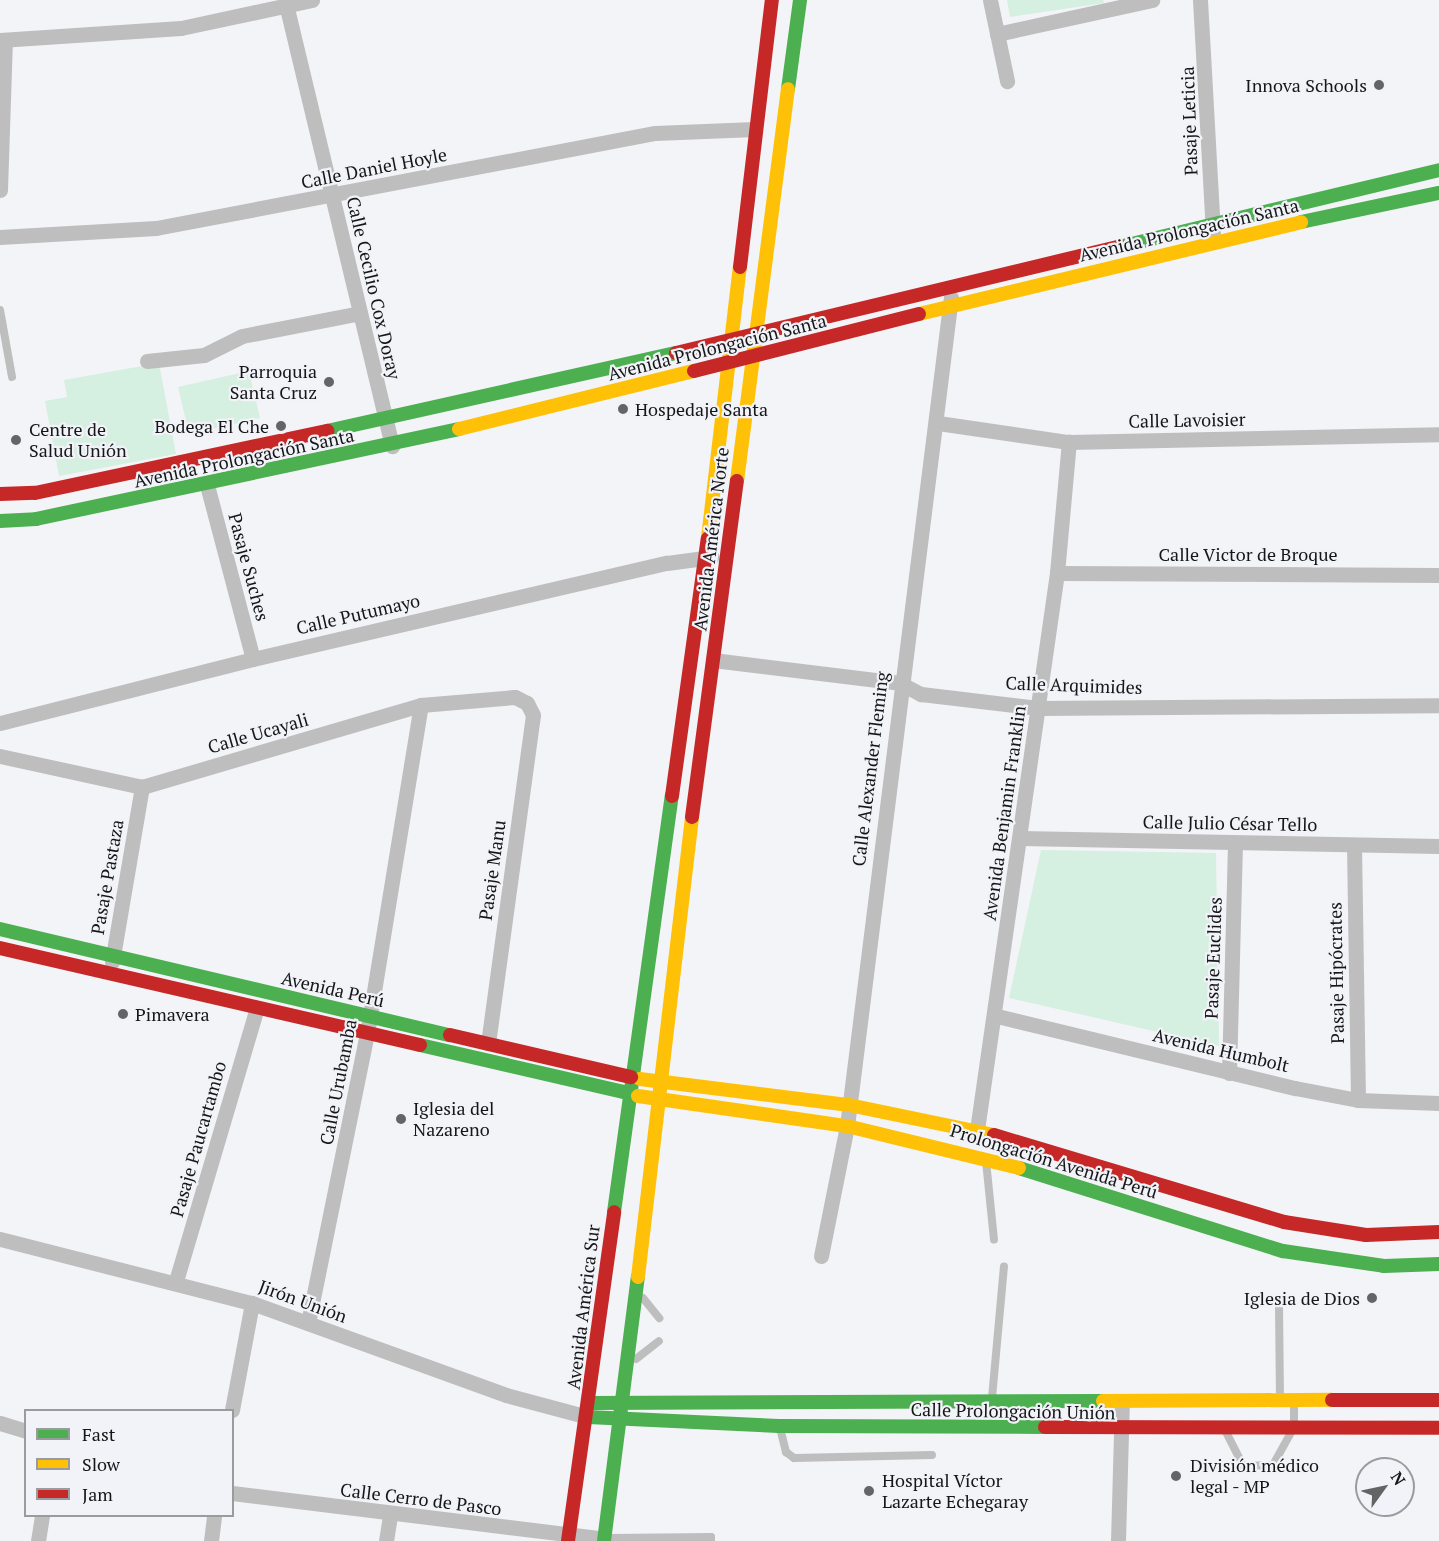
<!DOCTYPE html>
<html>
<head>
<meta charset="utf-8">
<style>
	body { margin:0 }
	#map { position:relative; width:1439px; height:1541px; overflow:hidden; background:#f3f4f7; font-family:"PT Serif",serif }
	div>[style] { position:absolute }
	.green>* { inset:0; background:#d5efe0 }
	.lane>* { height:8px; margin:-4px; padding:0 4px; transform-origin:4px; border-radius:4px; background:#bebebf }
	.street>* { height:15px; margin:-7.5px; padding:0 7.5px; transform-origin:7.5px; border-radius:7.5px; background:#bebebf }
	.fast>* { height:14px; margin:-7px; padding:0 7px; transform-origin:7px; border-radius:7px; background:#4caf50 }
	.slow>* { height:14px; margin:-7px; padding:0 7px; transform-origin:7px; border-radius:7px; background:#ffc107 }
	.jam>* { height:14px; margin:-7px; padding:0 7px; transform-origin:7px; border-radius:7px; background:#c62828 }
	.dots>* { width:16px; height:16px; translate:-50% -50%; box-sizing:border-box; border:3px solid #f2f3f8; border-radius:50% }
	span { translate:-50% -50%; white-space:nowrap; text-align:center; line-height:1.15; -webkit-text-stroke:4.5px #f2f3f8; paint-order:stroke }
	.poi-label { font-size:18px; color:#151617 }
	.right { translate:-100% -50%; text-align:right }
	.left { translate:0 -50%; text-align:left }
	.street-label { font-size:18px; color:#151617 }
	.legend { position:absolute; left:24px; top:1409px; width:210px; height:108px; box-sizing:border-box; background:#f2f3f8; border:2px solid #9a9b9e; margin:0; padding:8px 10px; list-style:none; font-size:18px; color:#151617 }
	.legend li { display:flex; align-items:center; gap:12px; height:30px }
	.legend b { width:30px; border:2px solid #9a9b9e }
	.north { position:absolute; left:1355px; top:1457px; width:60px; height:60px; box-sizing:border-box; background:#f2f3f8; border:2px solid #9a9b9e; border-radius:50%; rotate:57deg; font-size:16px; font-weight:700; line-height:24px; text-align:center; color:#151617 }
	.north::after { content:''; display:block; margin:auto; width:21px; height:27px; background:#636465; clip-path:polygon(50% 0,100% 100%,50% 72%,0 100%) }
</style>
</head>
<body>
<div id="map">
	<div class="green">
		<i style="clip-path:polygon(1007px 0,1103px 0,1104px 3px,1010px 17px)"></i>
		<i style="clip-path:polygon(159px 363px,176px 454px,59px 476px,45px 401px,67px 397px,64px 380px)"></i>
		<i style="clip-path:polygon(249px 371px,260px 418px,189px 434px,178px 387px)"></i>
		<i style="clip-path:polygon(1041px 850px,1216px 853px,1219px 1046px,1009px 998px)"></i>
	</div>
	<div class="lane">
		<i style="left:0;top:310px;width:68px;rotate:79.8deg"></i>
		<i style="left:986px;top:1161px;width:79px;rotate:84.2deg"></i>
		<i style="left:643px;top:1298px;width:26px;rotate:51deg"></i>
		<i style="left:1279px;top:1305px;width:94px;rotate:89.4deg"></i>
		<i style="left:636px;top:1359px;width:29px;rotate:-38deg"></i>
		<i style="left:992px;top:1398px;width:132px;rotate:-84.8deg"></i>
		<i style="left:780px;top:1428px;width:25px;rotate:76deg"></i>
		<i style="left:786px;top:1452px;width:10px;rotate:37deg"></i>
		<i style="left:794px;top:1458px;width:138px;rotate:-1.2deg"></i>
		<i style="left:1226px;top:1432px;width:38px;rotate:63deg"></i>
		<i style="left:1243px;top:1466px;width:30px;rotate:-2deg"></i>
		<i style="left:1273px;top:1465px;width:43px;rotate:-61.1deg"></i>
		<i style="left:1294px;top:1427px;width:23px;rotate:-90deg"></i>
		<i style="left:609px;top:1538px;width:102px;rotate:-0.6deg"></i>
		<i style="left:711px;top:1537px;width:4px;rotate:90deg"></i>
	</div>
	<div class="street">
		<i style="left:285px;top:0;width:459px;rotate:76.5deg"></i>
		<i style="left:990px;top:0;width:83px;rotate:78.1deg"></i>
		<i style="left:1200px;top:0;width:233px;rotate:86.8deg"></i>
		<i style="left:997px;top:34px;width:159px;rotate:-12.4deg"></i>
		<i style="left:0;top:40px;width:181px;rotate:-3.8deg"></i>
		<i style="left:181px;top:28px;width:134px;rotate:-12.1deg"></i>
		<i style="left:0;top:190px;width:150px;rotate:-88.1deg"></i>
		<i style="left:0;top:237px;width:156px;rotate:-3.3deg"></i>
		<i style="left:156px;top:228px;width:508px;rotate:-10.78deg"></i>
		<i style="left:655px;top:133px;width:100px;rotate:-2.3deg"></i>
		<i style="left:147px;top:361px;width:57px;rotate:-6deg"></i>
		<i style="left:204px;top:355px;width:42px;rotate:-26.6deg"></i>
		<i style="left:242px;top:336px;width:120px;rotate:-11deg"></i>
		<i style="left:938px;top:423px;width:132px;rotate:8.3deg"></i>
		<i style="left:1069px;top:442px;width:370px;rotate:-1.2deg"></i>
		<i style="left:207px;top:485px;width:180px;rotate:75.2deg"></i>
		<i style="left:1057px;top:573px;width:382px;rotate:0.3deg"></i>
		<i style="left:713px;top:660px;width:188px;rotate:7deg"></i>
		<i style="left:900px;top:683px;width:24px;rotate:28deg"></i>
		<i style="left:921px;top:694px;width:118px;rotate:6.8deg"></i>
		<i style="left:1038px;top:708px;width:401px;rotate:-0.4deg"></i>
		<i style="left:0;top:723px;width:261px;rotate:-14.2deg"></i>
		<i style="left:253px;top:659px;width:425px;rotate:-13.1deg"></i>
		<i style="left:667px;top:563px;width:45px;rotate:-7.6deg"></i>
		<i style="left:0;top:756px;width:145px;rotate:12.3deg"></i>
		<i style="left:142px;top:787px;width:291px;rotate:-16.4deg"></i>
		<i style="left:421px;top:705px;width:94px;rotate:-4.9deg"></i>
		<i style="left:515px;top:697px;width:13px;rotate:27deg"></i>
		<i style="left:527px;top:703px;width:13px;rotate:63deg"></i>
		<i style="left:533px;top:715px;width:331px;rotate:97.8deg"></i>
		<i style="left:1020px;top:838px;width:419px;rotate:1.1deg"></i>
		<i style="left:1354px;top:845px;width:255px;rotate:89.1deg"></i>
		<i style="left:112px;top:962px;width:178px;rotate:-80.3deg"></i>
		<i style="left:997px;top:1016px;width:307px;rotate:13.6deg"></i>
		<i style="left:1295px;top:1088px;width:64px;rotate:10.8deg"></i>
		<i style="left:1358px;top:1100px;width:81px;rotate:2.1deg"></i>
		<i style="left:1229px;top:1073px;width:229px;rotate:-88.5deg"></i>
		<i style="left:976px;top:1137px;width:570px;rotate:-81.83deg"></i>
		<i style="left:1057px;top:573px;width:132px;rotate:-84.8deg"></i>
		<i style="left:0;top:1239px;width:260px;rotate:14.3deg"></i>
		<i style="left:252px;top:1303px;width:270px;rotate:19.9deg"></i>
		<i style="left:506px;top:1395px;width:85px;rotate:15deg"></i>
		<i style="left:821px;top:1256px;width:133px;rotate:-78.7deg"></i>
		<i style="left:847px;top:1126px;width:835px;rotate:-82.85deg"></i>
		<i style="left:176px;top:1281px;width:285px;rotate:-73.5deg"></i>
		<i style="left:308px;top:1323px;width:295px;rotate:-78.5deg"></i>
		<i style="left:367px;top:1034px;width:333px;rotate:-80.7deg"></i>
		<i style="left:232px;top:1410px;width:109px;rotate:-79.4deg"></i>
		<i style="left:0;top:1423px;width:27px;rotate:17deg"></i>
		<i style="left:232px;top:1493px;width:375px;rotate:7deg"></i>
		<i style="left:38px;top:1541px;width:25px;rotate:-81deg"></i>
		<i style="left:211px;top:1541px;width:25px;rotate:-83deg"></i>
		<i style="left:386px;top:1541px;width:26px;rotate:-81deg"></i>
		<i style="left:1118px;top:1541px;width:139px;rotate:-88.4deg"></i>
	</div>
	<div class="fast">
		<i style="left:788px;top:89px;width:90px;rotate:-82.3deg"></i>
		<i style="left:1301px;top:222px;width:141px;rotate:-11.9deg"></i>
		<i style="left:1119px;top:247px;width:329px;rotate:-13.5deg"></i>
		<i style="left:327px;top:431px;width:358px;rotate:-12.6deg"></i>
		<i style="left:0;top:521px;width:36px;rotate:-3deg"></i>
		<i style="left:36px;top:519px;width:432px;rotate:-12deg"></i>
		<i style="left:0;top:929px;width:462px;rotate:13.3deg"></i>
		<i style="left:420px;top:1045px;width:213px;rotate:13deg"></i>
		<i style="left:1019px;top:1168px;width:277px;rotate:17.5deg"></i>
		<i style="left:1283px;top:1251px;width:102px;rotate:8.4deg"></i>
		<i style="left:1384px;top:1266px;width:55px;rotate:-2.1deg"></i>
		<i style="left:614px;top:1212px;width:420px;rotate:-82.1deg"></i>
		<i style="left:590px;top:1403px;width:513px;rotate:-0.22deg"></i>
		<i style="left:588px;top:1417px;width:191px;rotate:2.7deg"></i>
		<i style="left:779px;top:1426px;width:266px;rotate:0.2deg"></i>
		<i style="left:604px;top:1541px;width:266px;rotate:-82.7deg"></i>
	</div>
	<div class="slow">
		<i style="left:919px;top:314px;width:393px;rotate:-13.5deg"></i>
		<i style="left:459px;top:429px;width:242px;rotate:-13.9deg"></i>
		<i style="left:737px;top:481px;width:395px;rotate:-82.6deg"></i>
		<i style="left:708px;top:538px;width:273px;rotate:-83.3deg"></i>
		<i style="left:640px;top:1079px;width:211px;rotate:7.1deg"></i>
		<i style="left:849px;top:1105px;width:148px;rotate:11.7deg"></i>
		<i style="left:638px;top:1096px;width:211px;rotate:8.2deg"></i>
		<i style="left:847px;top:1126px;width:177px;rotate:13.7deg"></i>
		<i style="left:638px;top:1277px;width:463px;rotate:-83.3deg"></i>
		<i style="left:1103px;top:1401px;width:229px;rotate:-0.3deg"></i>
	</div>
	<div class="jam">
		<i style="left:740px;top:267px;width:269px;rotate:-83.2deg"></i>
		<i style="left:676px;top:353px;width:456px;rotate:-13.5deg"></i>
		<i style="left:694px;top:371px;width:232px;rotate:-14.2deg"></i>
		<i style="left:0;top:494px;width:35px;rotate:-2deg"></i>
		<i style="left:35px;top:493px;width:299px;rotate:-12deg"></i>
		<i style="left:672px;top:796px;width:260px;rotate:-82.1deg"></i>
		<i style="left:692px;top:817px;width:339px;rotate:-82.4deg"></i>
		<i style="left:0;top:948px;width:431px;rotate:13deg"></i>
		<i style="left:450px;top:1035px;width:186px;rotate:13.1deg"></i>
		<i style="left:994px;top:1135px;width:303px;rotate:16.7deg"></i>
		<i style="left:1284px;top:1222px;width:83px;rotate:9deg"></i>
		<i style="left:1366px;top:1235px;width:73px;rotate:-2.4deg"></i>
		<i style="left:1332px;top:1400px;width:107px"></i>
		<i style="left:1045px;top:1427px;width:394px;rotate:0.1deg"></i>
		<i style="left:568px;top:1541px;width:332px;rotate:-82deg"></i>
	</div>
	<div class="dots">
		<i style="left:1379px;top:85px;background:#636465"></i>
		<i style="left:329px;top:382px;background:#636465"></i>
		<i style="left:623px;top:409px;background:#636465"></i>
		<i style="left:281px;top:426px;background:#636465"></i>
		<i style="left:16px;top:440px;background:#636465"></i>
		<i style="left:123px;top:1014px;background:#636465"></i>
		<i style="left:401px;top:1119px;background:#636465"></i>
		<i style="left:1372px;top:1298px;background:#636465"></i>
		<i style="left:1176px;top:1476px;background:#636465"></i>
		<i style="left:869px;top:1491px;background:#636465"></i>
	</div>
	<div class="poi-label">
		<span class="right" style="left:1367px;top:85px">Innova Schools</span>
		<span class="right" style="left:317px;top:382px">Parroquia<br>Santa Cruz</span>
		<span class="left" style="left:635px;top:409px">Hospedaje Santa</span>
		<span class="right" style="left:269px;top:426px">Bodega El Che</span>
		<span class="left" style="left:29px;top:440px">Centre de<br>Salud Unión</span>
		<span class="left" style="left:135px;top:1014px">Pimavera</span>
		<span class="left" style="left:413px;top:1119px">Iglesia del<br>Nazareno</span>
		<span class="right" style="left:1360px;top:1298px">Iglesia de Dios</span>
		<span class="left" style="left:1190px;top:1476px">División médico<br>legal - MP</span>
		<span class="left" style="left:882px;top:1491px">Hospital Víctor<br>Lazarte Echegaray</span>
	</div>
	<div class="street-label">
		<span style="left:1189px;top:121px;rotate:-92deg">Pasaje Leticia</span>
		<span style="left:374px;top:168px;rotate:-11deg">Calle Daniel Hoyle</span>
		<span style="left:1189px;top:230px;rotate:-13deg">Avenida Prolongación Santa</span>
		<span style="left:374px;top:288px;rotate:77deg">Calle Cecilio Cox Doray</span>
		<span style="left:717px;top:347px;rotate:-14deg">Avenida Prolongación Santa</span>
		<span style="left:1187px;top:420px;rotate:-1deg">Calle Lavoisier</span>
		<span style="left:244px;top:458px;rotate:-12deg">Avenida Prolongación Santa</span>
		<span style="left:711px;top:539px;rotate:-83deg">Avenida América Norte</span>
		<span style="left:1248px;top:554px">Calle Victor de Broque</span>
		<span style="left:249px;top:567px;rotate:75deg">Pasaje Suches</span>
		<span style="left:358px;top:614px;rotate:-13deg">Calle Putumayo</span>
		<span style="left:1074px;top:685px;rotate:2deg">Calle Arquimides</span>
		<span style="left:258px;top:733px;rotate:-16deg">Calle Ucayali</span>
		<span style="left:870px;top:769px;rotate:-83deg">Calle Alexander Fleming</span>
		<span style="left:1004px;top:813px;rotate:-82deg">Avenida Benjamin Franklin</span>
		<span style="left:1230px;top:823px;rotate:1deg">Calle Julio César Tello</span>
		<span style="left:492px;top:870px;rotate:-82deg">Pasaje Manu</span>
		<span style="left:107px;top:877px;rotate:-80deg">Pasaje Pastaza</span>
		<span style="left:1213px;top:958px;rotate:-88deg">Pasaje Euclides</span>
		<span style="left:1336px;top:973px;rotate:-91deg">Pasaje Hipócrates</span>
		<span style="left:333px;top:989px;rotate:13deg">Avenida Perú</span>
		<span style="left:1221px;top:1050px;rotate:13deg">Avenida Humbolt</span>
		<span style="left:338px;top:1082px;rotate:-79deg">Calle Urubamba</span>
		<span style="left:198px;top:1139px;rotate:-74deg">Pasaje Paucartambo</span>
		<span style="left:1054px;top:1161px;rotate:17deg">Prolongación Avenida Perú</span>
		<span style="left:303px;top:1301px;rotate:20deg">Jirón Unión</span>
		<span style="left:583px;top:1307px;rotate:-83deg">Avenida América Sur</span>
		<span style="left:1013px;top:1411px;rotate:1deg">Calle Prolongación Unión</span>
		<span style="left:421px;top:1499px;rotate:7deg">Calle Cerro de Pasco</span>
	</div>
	<ul class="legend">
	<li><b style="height:8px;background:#4caf50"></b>Fast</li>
	<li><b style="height:8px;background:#ffc107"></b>Slow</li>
	<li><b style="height:8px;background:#c62828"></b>Jam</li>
	</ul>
	<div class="north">N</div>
</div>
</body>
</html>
